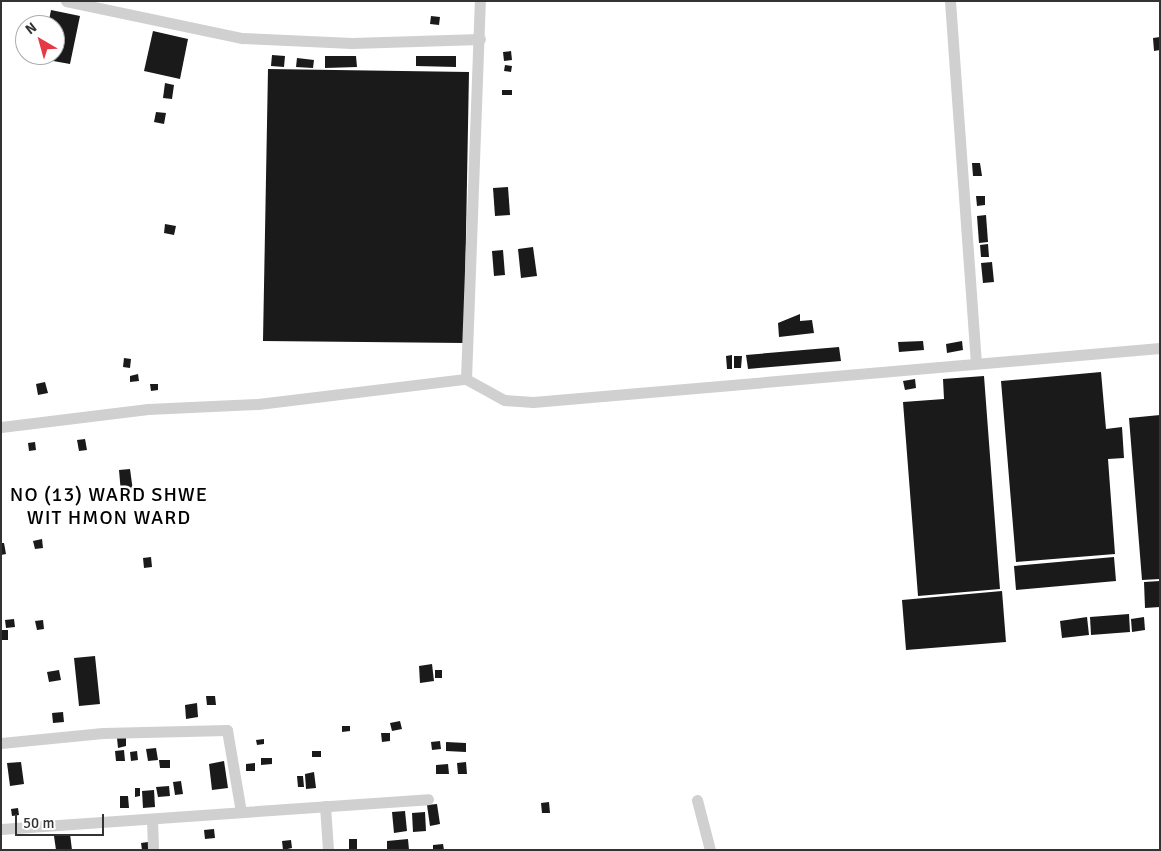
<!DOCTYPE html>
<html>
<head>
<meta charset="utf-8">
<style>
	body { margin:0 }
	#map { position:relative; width:1161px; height:851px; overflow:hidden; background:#fff; font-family:Signika,sans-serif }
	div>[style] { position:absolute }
	.building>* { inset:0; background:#1a1a1a }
	.street>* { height:11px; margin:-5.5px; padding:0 5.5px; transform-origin:5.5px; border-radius:5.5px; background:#d0d0d0 }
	span { translate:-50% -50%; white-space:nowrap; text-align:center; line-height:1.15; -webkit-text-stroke:5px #fff; paint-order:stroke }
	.quarter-label { font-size:20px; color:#000; letter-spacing:1px }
	.frame { position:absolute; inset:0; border:2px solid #333; pointer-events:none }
	.north { position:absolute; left:15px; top:15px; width:50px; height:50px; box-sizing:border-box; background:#fff; border:1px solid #adadad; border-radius:50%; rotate:322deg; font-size:14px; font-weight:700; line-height:20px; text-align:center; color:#333 }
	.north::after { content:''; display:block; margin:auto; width:18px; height:22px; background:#e63946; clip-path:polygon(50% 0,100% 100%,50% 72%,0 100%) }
	.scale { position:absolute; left:15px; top:814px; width:89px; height:22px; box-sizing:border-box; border:2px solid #333; border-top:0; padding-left:6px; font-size:15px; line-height:18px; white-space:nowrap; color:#333; -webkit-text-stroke:4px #fff; paint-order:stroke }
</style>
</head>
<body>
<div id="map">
	<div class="building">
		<i style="clip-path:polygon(51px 10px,80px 16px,70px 64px,42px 59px,42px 55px,55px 55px,55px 25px,48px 25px)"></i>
		<i style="clip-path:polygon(431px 16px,440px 17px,439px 25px,430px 24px)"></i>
		<i style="clip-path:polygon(153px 31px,188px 39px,180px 79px,144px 71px)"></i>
		<i style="clip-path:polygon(1160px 37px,1160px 50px,1154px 51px,1153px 38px)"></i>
		<i style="clip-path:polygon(511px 51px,512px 60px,504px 61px,503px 52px)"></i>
		<i style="clip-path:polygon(272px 55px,285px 56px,284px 67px,271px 66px)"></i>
		<i style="clip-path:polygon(325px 56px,356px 56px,357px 67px,325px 68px)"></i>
		<i style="clip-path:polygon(416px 56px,456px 56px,456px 67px,416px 66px)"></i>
		<i style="clip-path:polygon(297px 58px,314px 60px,313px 68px,296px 67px)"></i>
		<i style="clip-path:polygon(505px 65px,512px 66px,511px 72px,504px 71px)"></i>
		<i style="clip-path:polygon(268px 69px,469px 72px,464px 343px,263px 341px)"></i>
		<i style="clip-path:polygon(165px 83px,174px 85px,172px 99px,163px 98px)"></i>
		<i style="clip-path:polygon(502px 90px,512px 90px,512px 95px,502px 95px)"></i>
		<i style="clip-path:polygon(156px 112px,166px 113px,164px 124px,154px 122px)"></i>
		<i style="clip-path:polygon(972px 163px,980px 163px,982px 176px,973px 176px)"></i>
		<i style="clip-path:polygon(508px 187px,510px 215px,495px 216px,493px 188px)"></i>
		<i style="clip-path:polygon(976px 196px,985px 196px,985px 205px,977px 206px)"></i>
		<i style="clip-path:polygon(986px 215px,988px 242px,979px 243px,977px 216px)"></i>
		<i style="clip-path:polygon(165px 224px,176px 226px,174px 235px,164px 233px)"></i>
		<i style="clip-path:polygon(988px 244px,989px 257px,981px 257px,980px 245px)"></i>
		<i style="clip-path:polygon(533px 247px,537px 276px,521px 278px,518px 249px)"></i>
		<i style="clip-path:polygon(503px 250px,505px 275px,494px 276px,492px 251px)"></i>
		<i style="clip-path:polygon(992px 262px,994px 282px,983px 283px,981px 263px)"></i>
		<i style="clip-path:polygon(800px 314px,800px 321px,812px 320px,814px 333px,779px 337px,778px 323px)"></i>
		<i style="clip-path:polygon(923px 341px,924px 350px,899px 352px,898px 342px)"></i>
		<i style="clip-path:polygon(962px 341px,963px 350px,947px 353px,946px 344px)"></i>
		<i style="clip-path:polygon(839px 347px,841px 361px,748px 369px,746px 355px)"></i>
		<i style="clip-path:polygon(732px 355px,732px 369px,727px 369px,726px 356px)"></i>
		<i style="clip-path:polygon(734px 356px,742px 356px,741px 368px,734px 368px)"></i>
		<i style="clip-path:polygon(124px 358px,131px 359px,130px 368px,123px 367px)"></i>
		<i style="clip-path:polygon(1101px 372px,1106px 429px,1122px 427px,1124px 458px,1108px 459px,1115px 554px,1016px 562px,1001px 381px)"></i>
		<i style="clip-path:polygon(138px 374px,139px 381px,130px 382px,130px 376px)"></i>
		<i style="clip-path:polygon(984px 376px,1000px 589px,918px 596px,903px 402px,944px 399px,943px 379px)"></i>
		<i style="clip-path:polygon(915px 379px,916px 388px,905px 390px,903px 381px)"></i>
		<i style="clip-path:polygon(45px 382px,48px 393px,38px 395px,36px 384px)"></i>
		<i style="clip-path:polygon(150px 384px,158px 384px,158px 390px,151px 391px)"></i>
		<i style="clip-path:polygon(1160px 415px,1160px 579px,1142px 580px,1129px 418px)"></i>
		<i style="clip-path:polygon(85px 439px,87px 450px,79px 451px,77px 440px)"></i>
		<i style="clip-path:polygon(35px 442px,36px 450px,29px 451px,28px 443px)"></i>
		<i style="clip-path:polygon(130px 469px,133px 491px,121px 493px,119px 470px)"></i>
		<i style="clip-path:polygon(42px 539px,43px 548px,35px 549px,33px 541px)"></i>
		<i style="clip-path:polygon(1px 543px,4px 543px,6px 554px,1px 555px)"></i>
		<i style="clip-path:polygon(151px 557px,152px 567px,144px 568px,143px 558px)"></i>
		<i style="clip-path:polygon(1114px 557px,1116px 581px,1016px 590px,1014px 566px)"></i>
		<i style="clip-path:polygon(1160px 581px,1160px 607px,1145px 608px,1144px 582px)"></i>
		<i style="clip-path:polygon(1002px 591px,1006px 642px,906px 650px,902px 600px)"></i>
		<i style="clip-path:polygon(1129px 614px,1130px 632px,1091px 635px,1090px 617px)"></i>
		<i style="clip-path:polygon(1087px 617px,1089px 635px,1062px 638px,1060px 621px)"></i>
		<i style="clip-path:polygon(1144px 617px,1145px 630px,1132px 632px,1131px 619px)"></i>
		<i style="clip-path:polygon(14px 619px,15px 627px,6px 628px,5px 620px)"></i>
		<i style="clip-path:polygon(43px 620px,44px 629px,37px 630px,35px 621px)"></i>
		<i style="clip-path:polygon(1px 630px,8px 630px,8px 640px,1px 640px)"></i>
		<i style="clip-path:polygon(95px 656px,100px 704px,79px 706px,74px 658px)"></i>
		<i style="clip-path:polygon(432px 664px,434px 681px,420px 683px,419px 666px)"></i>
		<i style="clip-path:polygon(59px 670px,61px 680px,49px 682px,47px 672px)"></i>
		<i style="clip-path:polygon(435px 670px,442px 670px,442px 678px,435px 678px)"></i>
		<i style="clip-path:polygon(206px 696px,215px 696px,216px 705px,207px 705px)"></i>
		<i style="clip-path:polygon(197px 703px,198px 717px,186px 719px,185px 705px)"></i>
		<i style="clip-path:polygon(63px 712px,64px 722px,53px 723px,52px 713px)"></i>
		<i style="clip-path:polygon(400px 721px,402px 729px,392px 731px,390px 723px)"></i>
		<i style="clip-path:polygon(342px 726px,350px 726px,350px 731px,342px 732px)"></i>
		<i style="clip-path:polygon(381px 733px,390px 733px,390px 741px,382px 742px)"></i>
		<i style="clip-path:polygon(126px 737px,126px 746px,118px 748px,117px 738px)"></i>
		<i style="clip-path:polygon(264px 739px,264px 744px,257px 745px,256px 740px)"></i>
		<i style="clip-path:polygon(440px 741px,441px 749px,432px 750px,431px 742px)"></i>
		<i style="clip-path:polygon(446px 742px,466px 743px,466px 752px,446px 751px)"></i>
		<i style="clip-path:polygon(156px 748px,158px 760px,148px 761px,146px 749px)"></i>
		<i style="clip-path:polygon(124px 750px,125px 761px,116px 761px,115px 751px)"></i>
		<i style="clip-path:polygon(137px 751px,138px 760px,131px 761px,130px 752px)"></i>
		<i style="clip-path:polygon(312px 751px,321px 751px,321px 757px,312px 757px)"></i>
		<i style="clip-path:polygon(261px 758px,272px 758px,272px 764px,261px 765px)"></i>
		<i style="clip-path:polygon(159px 760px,170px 760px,170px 768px,160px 768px)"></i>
		<i style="clip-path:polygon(224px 761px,228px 788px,212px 790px,209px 764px)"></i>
		<i style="clip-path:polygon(21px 762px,24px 784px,10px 786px,7px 763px)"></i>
		<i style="clip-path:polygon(466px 762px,467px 774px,458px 774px,457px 763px)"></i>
		<i style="clip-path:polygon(255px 763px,255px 771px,246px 771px,246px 764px)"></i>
		<i style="clip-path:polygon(448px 764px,449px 774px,436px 774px,436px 765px)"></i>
		<i style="clip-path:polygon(314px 772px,316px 788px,306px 789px,305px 774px)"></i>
		<i style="clip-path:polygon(297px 776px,303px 776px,304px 787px,298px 787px)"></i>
		<i style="clip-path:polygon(181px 781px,183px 794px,175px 795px,173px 782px)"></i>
		<i style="clip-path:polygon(169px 786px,170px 796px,158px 797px,156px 787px)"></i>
		<i style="clip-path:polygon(135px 788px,140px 788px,140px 796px,135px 797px)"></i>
		<i style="clip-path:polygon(154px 790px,155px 807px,143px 808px,142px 791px)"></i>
		<i style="clip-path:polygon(120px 796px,128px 796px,129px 808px,120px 808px)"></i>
		<i style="clip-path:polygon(549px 802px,550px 813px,542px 813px,541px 803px)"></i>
		<i style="clip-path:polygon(437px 804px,440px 824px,430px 826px,427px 805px)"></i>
		<i style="clip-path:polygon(18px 808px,19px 815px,12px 816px,11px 809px)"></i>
		<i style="clip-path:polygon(405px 811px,407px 831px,394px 833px,392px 812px)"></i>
		<i style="clip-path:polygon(425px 812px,426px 831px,413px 832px,412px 813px)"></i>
		<i style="clip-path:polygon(214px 829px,215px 838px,205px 839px,204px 830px)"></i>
		<i style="clip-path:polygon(70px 834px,72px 850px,56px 850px,54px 836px)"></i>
		<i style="clip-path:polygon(349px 839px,357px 839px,357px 849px,349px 849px)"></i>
		<i style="clip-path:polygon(408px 839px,409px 850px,387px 850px,387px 841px)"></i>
		<i style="clip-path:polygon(291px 840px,292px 848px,283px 850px,282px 841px)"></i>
		<i style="clip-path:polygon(148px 842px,149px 850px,142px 850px,141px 843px)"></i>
		<i style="clip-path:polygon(443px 844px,444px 850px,433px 850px,433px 845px)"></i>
	</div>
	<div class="street">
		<i style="left:66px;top:1px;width:180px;rotate:11.9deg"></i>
		<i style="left:242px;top:38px;width:110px;rotate:2.6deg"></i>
		<i style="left:352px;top:43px;width:128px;rotate:-1.8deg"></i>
		<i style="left:950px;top:1px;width:362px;rotate:85.9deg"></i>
		<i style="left:466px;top:379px;width:378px;rotate:-87.9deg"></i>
		<i style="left:1px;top:427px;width:148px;rotate:-7deg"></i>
		<i style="left:148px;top:409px;width:110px;rotate:-2.6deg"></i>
		<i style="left:258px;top:404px;width:209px;rotate:-6.9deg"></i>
		<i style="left:466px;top:379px;width:43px;rotate:28.9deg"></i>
		<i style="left:504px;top:400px;width:29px;rotate:4deg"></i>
		<i style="left:533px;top:402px;width:629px;rotate:-4.92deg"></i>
		<i style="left:1px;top:743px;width:102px;rotate:-5.6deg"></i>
		<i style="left:103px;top:733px;width:124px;rotate:-1.4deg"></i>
		<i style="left:227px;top:730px;width:83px;rotate:80.3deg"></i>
		<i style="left:697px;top:800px;width:52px;rotate:75.4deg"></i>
		<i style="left:325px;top:806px;width:44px;rotate:86.1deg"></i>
		<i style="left:152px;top:819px;width:31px;rotate:88deg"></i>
		<i style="left:1px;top:829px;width:428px;rotate:-4deg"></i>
	</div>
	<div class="quarter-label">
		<span style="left:109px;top:506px">NO (13) WARD SHWE<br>WIT HMON WARD</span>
	</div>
	<div class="frame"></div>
	<div class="north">N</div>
	<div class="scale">50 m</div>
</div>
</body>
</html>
